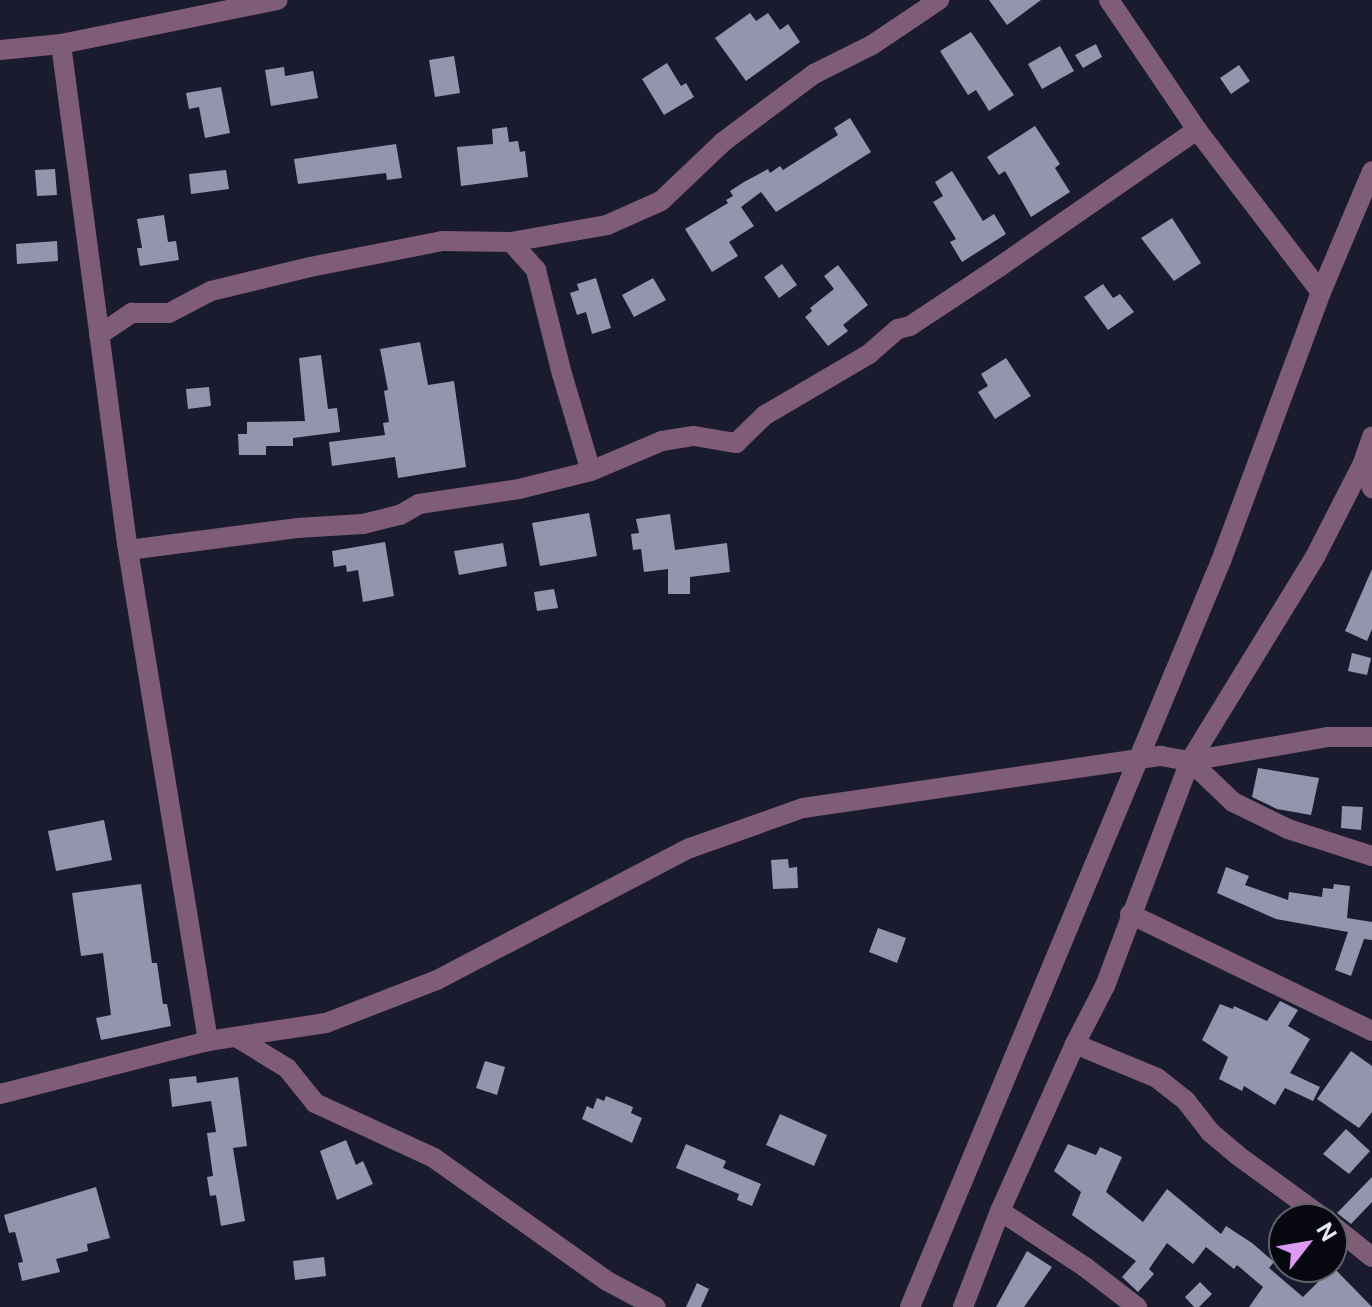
<!DOCTYPE html>
<html>
<head>
<meta charset="utf-8">
<style>
	body { margin:0 }
	#map { position:relative; width:1372px; height:1307px; overflow:hidden; background:#1b1b2f; font-family:"Public Sans",sans-serif }
	div>[style] { position:absolute }
	.building>* { inset:0; background:#9395ae }
	.street>* { height:20px; margin:-10px; padding:0 10px; transform-origin:10px; border-radius:10px; background:#7f5d77 }
	span { translate:-50% -50%; white-space:nowrap; text-align:center; line-height:1.15; -webkit-text-stroke:8px #07070f; paint-order:stroke }
	.north { position:absolute; left:1268px; top:1203px; width:80px; height:80px; box-sizing:border-box; background:#07070f; border:2px solid #61616b; border-radius:50%; rotate:59deg; font-size:22px; font-weight:700; line-height:32px; text-align:center; color:#e7e8f6 }
	.north::after { content:''; display:block; margin:auto; width:28px; height:36px; background:#dd99f4; clip-path:polygon(50% 0,100% 100%,50% 72%,0 100%) }
</style>
</head>
<body>
<div id="map">
	<div class="building">
		<i style="clip-path:polygon(989px 0,1041px 0,1007px 25px)"></i>
		<i style="clip-path:polygon(750px 13px,756px 21px,768px 13px,780px 30px,788px 24px,800px 42px,746px 81px,715px 38px)"></i>
		<i style="clip-path:polygon(971px 32px,1014px 95px,989px 111px,976px 90px,968px 95px,940px 51px)"></i>
		<i style="clip-path:polygon(1096px 44px,1102px 57px,1083px 68px,1075px 55px)"></i>
		<i style="clip-path:polygon(1060px 46px,1074px 71px,1042px 89px,1028px 64px)"></i>
		<i style="clip-path:polygon(454px 56px,460px 93px,435px 97px,429px 60px)"></i>
		<i style="clip-path:polygon(667px 63px,681px 86px,686px 83px,694px 97px,664px 115px,642px 79px)"></i>
		<i style="clip-path:polygon(1239px 65px,1250px 81px,1231px 94px,1220px 78px)"></i>
		<i style="clip-path:polygon(284px 67px,285px 76px,313px 71px,318px 98px,271px 106px,265px 70px)"></i>
		<i style="clip-path:polygon(221px 87px,230px 133px,205px 138px,199px 107px,189px 109px,186px 93px)"></i>
		<i style="clip-path:polygon(850px 118px,871px 152px,776px 212px,761px 192px,741px 207px,754px 226px,729px 242px,738px 256px,712px 272px,685px 229px,728px 203px,726px 200px,733px 196px,730px 191px,744px 182px,768px 169px,770px 173px,780px 166px,783px 170px,838px 135px,834px 128px)"></i>
		<i style="clip-path:polygon(1035px 126px,1060px 164px,1055px 168px,1070px 192px,1031px 217px,1005px 171px,999px 175px,987px 157px)"></i>
		<i style="clip-path:polygon(507px 127px,509px 142px,518px 141px,520px 152px,525px 151px,528px 177px,461px 186px,457px 147px,493px 144px,492px 129px)"></i>
		<i style="clip-path:polygon(396px 144px,402px 178px,387px 180px,386px 173px,298px 184px,294px 159px)"></i>
		<i style="clip-path:polygon(55px 169px,57px 195px,37px 196px,35px 170px)"></i>
		<i style="clip-path:polygon(226px 170px,229px 189px,191px 194px,189px 174px)"></i>
		<i style="clip-path:polygon(952px 171px,983px 221px,994px 214px,1006px 234px,962px 262px,950px 242px,956px 239px,933px 202px,943px 196px,935px 182px)"></i>
		<i style="clip-path:polygon(164px 215px,168px 242px,176px 241px,179px 260px,140px 266px,137px 248px,142px 248px,137px 219px)"></i>
		<i style="clip-path:polygon(1172px 218px,1201px 263px,1174px 281px,1141px 238px)"></i>
		<i style="clip-path:polygon(57px 241px,58px 261px,17px 264px,16px 244px)"></i>
		<i style="clip-path:polygon(782px 264px,797px 285px,779px 298px,764px 277px)"></i>
		<i style="clip-path:polygon(838px 265px,868px 305px,843px 325px,848px 331px,828px 346px,805px 317px,812px 311px,810px 308px,834px 289px,824px 276px)"></i>
		<i style="clip-path:polygon(596px 278px,611px 328px,592px 334px,586px 312px,577px 315px,570px 293px,579px 290px,577px 284px)"></i>
		<i style="clip-path:polygon(653px 278px,666px 300px,634px 317px,622px 295px)"></i>
		<i style="clip-path:polygon(1103px 284px,1113px 298px,1120px 294px,1134px 312px,1108px 330px,1084px 297px)"></i>
		<i style="clip-path:polygon(420px 342px,428px 385px,454px 381px,466px 467px,398px 478px,395px 457px,332px 466px,329px 442px,385px 435px,383px 423px,389px 422px,384px 391px,388px 390px,380px 349px)"></i>
		<i style="clip-path:polygon(321px 355px,328px 409px,337px 408px,340px 432px,293px 438px,293px 446px,266px 446px,266px 455px,239px 455px,238px 434px,247px 434px,247px 422px,305px 421px,299px 358px)"></i>
		<i style="clip-path:polygon(1006px 358px,1031px 396px,995px 419px,978px 392px,988px 386px,981px 374px)"></i>
		<i style="clip-path:polygon(209px 387px,211px 406px,188px 409px,186px 389px)"></i>
		<i style="clip-path:polygon(589px 513px,597px 556px,540px 566px,532px 523px)"></i>
		<i style="clip-path:polygon(670px 514px,675px 550px,727px 543px,730px 572px,690px 577px,690px 594px,668px 594px,668px 569px,644px 572px,641px 549px,633px 550px,631px 534px,639px 533px,636px 519px)"></i>
		<i style="clip-path:polygon(385px 542px,394px 596px,363px 602px,358px 570px,347px 572px,346px 565px,334px 567px,332px 551px)"></i>
		<i style="clip-path:polygon(503px 543px,507px 566px,459px 575px,454px 551px)"></i>
		<i style="clip-path:polygon(1372px 569px,1372px 629px,1367px 641px,1345px 631px)"></i>
		<i style="clip-path:polygon(554px 589px,558px 608px,537px 611px,534px 592px)"></i>
		<i style="clip-path:polygon(1352px 653px,1371px 658px,1367px 675px,1348px 671px)"></i>
		<i style="clip-path:polygon(1258px 768px,1319px 778px,1311px 815px,1277px 809px,1252px 797px)"></i>
		<i style="clip-path:polygon(1342px 806px,1363px 807px,1361px 830px,1341px 828px)"></i>
		<i style="clip-path:polygon(104px 820px,112px 860px,56px 871px,48px 831px)"></i>
		<i style="clip-path:polygon(788px 859px,789px 868px,797px 867px,798px 888px,773px 889px,771px 860px)"></i>
		<i style="clip-path:polygon(1226px 867px,1249px 876px,1245px 885px,1288px 900px,1289px 892px,1322px 897px,1323px 888px,1333px 889px,1334px 884px,1350px 886px,1347px 918px,1372px 922px,1372px 940px,1364px 939px,1351px 976px,1335px 970px,1348px 932px,1276px 919px,1217px 893px)"></i>
		<i style="clip-path:polygon(141px 884px,152px 963px,157px 963px,163px 1004px,167px 1004px,171px 1026px,101px 1040px,96px 1018px,111px 1015px,103px 953px,81px 956px,72px 893px)"></i>
		<i style="clip-path:polygon(878px 928px,906px 938px,897px 963px,869px 952px)"></i>
		<i style="clip-path:polygon(1280px 1001px,1298px 1010px,1288px 1026px,1310px 1039px,1290px 1073px,1320px 1087px,1313px 1101px,1285px 1088px,1275px 1105px,1244px 1086px,1242px 1091px,1219px 1079px,1228px 1057px,1202px 1040px,1220px 1004px,1233px 1009px,1234px 1006px,1267px 1021px)"></i>
		<i style="clip-path:polygon(1351px 1051px,1372px 1066px,1372px 1112px,1359px 1128px,1317px 1099px)"></i>
		<i style="clip-path:polygon(485px 1061px,505px 1067px,497px 1095px,476px 1088px)"></i>
		<i style="clip-path:polygon(196px 1076px,197px 1083px,238px 1077px,247px 1146px,233px 1148px,245px 1221px,221px 1226px,216px 1195px,210px 1196px,207px 1177px,213px 1176px,207px 1133px,216px 1132px,211px 1101px,172px 1107px,169px 1079px)"></i>
		<i style="clip-path:polygon(606px 1096px,633px 1107px,631px 1113px,642px 1118px,632px 1143px,582px 1119px,587px 1106px,593px 1109px,597px 1098px,604px 1101px)"></i>
		<i style="clip-path:polygon(780px 1114px,827px 1135px,814px 1166px,766px 1145px)"></i>
		<i style="clip-path:polygon(1346px 1129px,1370px 1151px,1349px 1174px,1323px 1154px)"></i>
		<i style="clip-path:polygon(346px 1140px,356px 1165px,363px 1161px,373px 1184px,337px 1200px,320px 1151px)"></i>
		<i style="clip-path:polygon(686px 1144px,726px 1161px,723px 1168px,761px 1184px,752px 1206px,737px 1200px,739px 1194px,676px 1168px)"></i>
		<i style="clip-path:polygon(1068px 1144px,1096px 1155px,1100px 1147px,1122px 1157px,1106px 1192px,1143px 1222px,1167px 1189px,1221px 1234px,1226px 1226px,1252px 1243px,1274px 1262px,1269px 1268px,1303px 1297px,1333px 1267px,1372px 1307px,1249px 1307px,1263px 1287px,1237px 1265px,1234px 1269px,1206px 1247px,1193px 1264px,1167px 1243px,1149px 1269px,1154px 1274px,1138px 1292px,1122px 1277px,1136px 1261px,1072px 1215px,1081px 1192px,1054px 1171px)"></i>
		<i style="clip-path:polygon(1372px 1177px,1372px 1202px,1351px 1224px,1337px 1213px)"></i>
		<i style="clip-path:polygon(96px 1187px,110px 1238px,87px 1244px,88px 1251px,56px 1259px,60px 1272px,22px 1281px,18px 1263px,23px 1262px,15px 1232px,9px 1233px,4px 1215px)"></i>
		<i style="clip-path:polygon(1027px 1251px,1052px 1267px,1024px 1307px,996px 1307px)"></i>
		<i style="clip-path:polygon(324px 1257px,326px 1276px,295px 1280px,293px 1261px)"></i>
		<i style="clip-path:polygon(1200px 1282px,1212px 1294px,1199px 1307px,1194px 1307px,1185px 1297px)"></i>
		<i style="clip-path:polygon(697px 1283px,709px 1289px,701px 1307px,686px 1307px)"></i>
	</div>
	<div class="street">
		<i style="left:1109px;top:0;width:157px;rotate:55.9deg"></i>
		<i style="left:1197px;top:130px;width:204px;rotate:52.6deg"></i>
		<i style="left:61px;top:44px;width:504px;rotate:82.48deg"></i>
		<i style="left:127px;top:544px;width:504px;rotate:80.74deg"></i>
		<i style="left:0;top:50px;width:61px;rotate:-5.6deg"></i>
		<i style="left:61px;top:44px;width:221px;rotate:-11.5deg"></i>
		<i style="left:511px;top:242px;width:97px;rotate:-10deg"></i>
		<i style="left:607px;top:225px;width:59px;rotate:-24deg"></i>
		<i style="left:661px;top:201px;width:86px;rotate:-43.6deg"></i>
		<i style="left:723px;top:142px;width:114px;rotate:-36.8deg"></i>
		<i style="left:814px;top:74px;width:65px;rotate:-26.6deg"></i>
		<i style="left:872px;top:45px;width:81px;rotate:-33.9deg"></i>
		<i style="left:99px;top:335px;width:40px;rotate:-34deg"></i>
		<i style="left:132px;top:313px;width:37px"></i>
		<i style="left:169px;top:313px;width:47px;rotate:-27.6deg"></i>
		<i style="left:211px;top:291px;width:102px;rotate:-13.6deg"></i>
		<i style="left:310px;top:267px;width:135px;rotate:-11.1deg"></i>
		<i style="left:442px;top:241px;width:69px;rotate:0.8deg"></i>
		<i style="left:511px;top:242px;width:38px;rotate:48deg"></i>
		<i style="left:536px;top:270px;width:107px;rotate:76deg"></i>
		<i style="left:562px;top:374px;width:101px;rotate:73.4deg"></i>
		<i style="left:1363px;top:463px;width:27px;rotate:70deg"></i>
		<i style="left:128px;top:550px;width:170px;rotate:-7.4deg"></i>
		<i style="left:297px;top:528px;width:66px;rotate:-3.5deg"></i>
		<i style="left:363px;top:524px;width:38px;rotate:-14deg"></i>
		<i style="left:400px;top:515px;width:22px;rotate:-30deg"></i>
		<i style="left:419px;top:504px;width:101px;rotate:-8.5deg"></i>
		<i style="left:519px;top:489px;width:74px;rotate:-14deg"></i>
		<i style="left:591px;top:471px;width:77px;rotate:-22.9deg"></i>
		<i style="left:662px;top:441px;width:32px;rotate:-9deg"></i>
		<i style="left:694px;top:436px;width:43px;rotate:9.5deg"></i>
		<i style="left:736px;top:443px;width:40px;rotate:-44deg"></i>
		<i style="left:765px;top:415px;width:121px;rotate:-30.4deg"></i>
		<i style="left:869px;top:354px;width:38px;rotate:-41deg"></i>
		<i style="left:898px;top:329px;width:12px;rotate:-14deg"></i>
		<i style="left:910px;top:326px;width:107px;rotate:-33.5deg"></i>
		<i style="left:999px;top:267px;width:241px;rotate:-34.7deg"></i>
		<i style="left:1190px;top:761px;width:59px;rotate:43.6deg"></i>
		<i style="left:1233px;top:802px;width:61px;rotate:26.1deg"></i>
		<i style="left:1288px;top:829px;width:88px;rotate:17.8deg"></i>
		<i style="left:1130px;top:914px;width:269px;rotate:25.8deg"></i>
		<i style="left:236px;top:1037px;width:60px;rotate:31.3deg"></i>
		<i style="left:287px;top:1068px;width:45px;rotate:51.3deg"></i>
		<i style="left:315px;top:1103px;width:131px;rotate:24.8deg"></i>
		<i style="left:434px;top:1158px;width:212px;rotate:35.4deg"></i>
		<i style="left:607px;top:1281px;width:55px;rotate:28deg"></i>
		<i style="left:1075px;top:1044px;width:89px;rotate:22.5deg"></i>
		<i style="left:1157px;top:1078px;width:37px;rotate:38deg"></i>
		<i style="left:1186px;top:1101px;width:39px;rotate:52deg"></i>
		<i style="left:1210px;top:1132px;width:35px;rotate:40deg"></i>
		<i style="left:1237px;top:1155px;width:109px;rotate:36deg"></i>
		<i style="left:0;top:1094px;width:215px;rotate:-14.3deg"></i>
		<i style="left:208px;top:1041px;width:119px;rotate:-8.7deg"></i>
		<i style="left:326px;top:1023px;width:119px;rotate:-21.2deg"></i>
		<i style="left:437px;top:980px;width:285px;rotate:-27.6deg"></i>
		<i style="left:690px;top:848px;width:120px;rotate:-19.5deg"></i>
		<i style="left:803px;top:808px;width:362px;rotate:-8.3deg"></i>
		<i style="left:1161px;top:756px;width:29px;rotate:10deg"></i>
		<i style="left:1190px;top:761px;width:139px;rotate:-9.9deg"></i>
		<i style="left:1327px;top:737px;width:45px"></i>
		<i style="left:1000px;top:1211px;width:102px;rotate:33.4deg"></i>
		<i style="left:1085px;top:1267px;width:66px;rotate:37.6deg"></i>
		<i style="left:1332px;top:1225px;width:51px;rotate:38.7deg"></i>
		<i style="left:910px;top:1307px;width:808px;rotate:-67.37deg"></i>
		<i style="left:1221px;top:561px;width:287px;rotate:-69.6deg"></i>
		<i style="left:1321px;top:292px;width:131px;rotate:-67.1deg"></i>
		<i style="left:963px;top:1307px;width:103px;rotate:-68.9deg"></i>
		<i style="left:1000px;top:1211px;width:183px;rotate:-65.8deg"></i>
		<i style="left:1075px;top:1044px;width:65px;rotate:-62.7deg"></i>
		<i style="left:1105px;top:986px;width:241px;rotate:-69.3deg"></i>
		<i style="left:1190px;top:761px;width:241px;rotate:-58.5deg"></i>
		<i style="left:1316px;top:555px;width:103px;rotate:-62.9deg"></i>
		<i style="left:1363px;top:463px;width:28px;rotate:-71deg"></i>
	</div>
	<div class="north">N</div>
</div>
</body>
</html>
